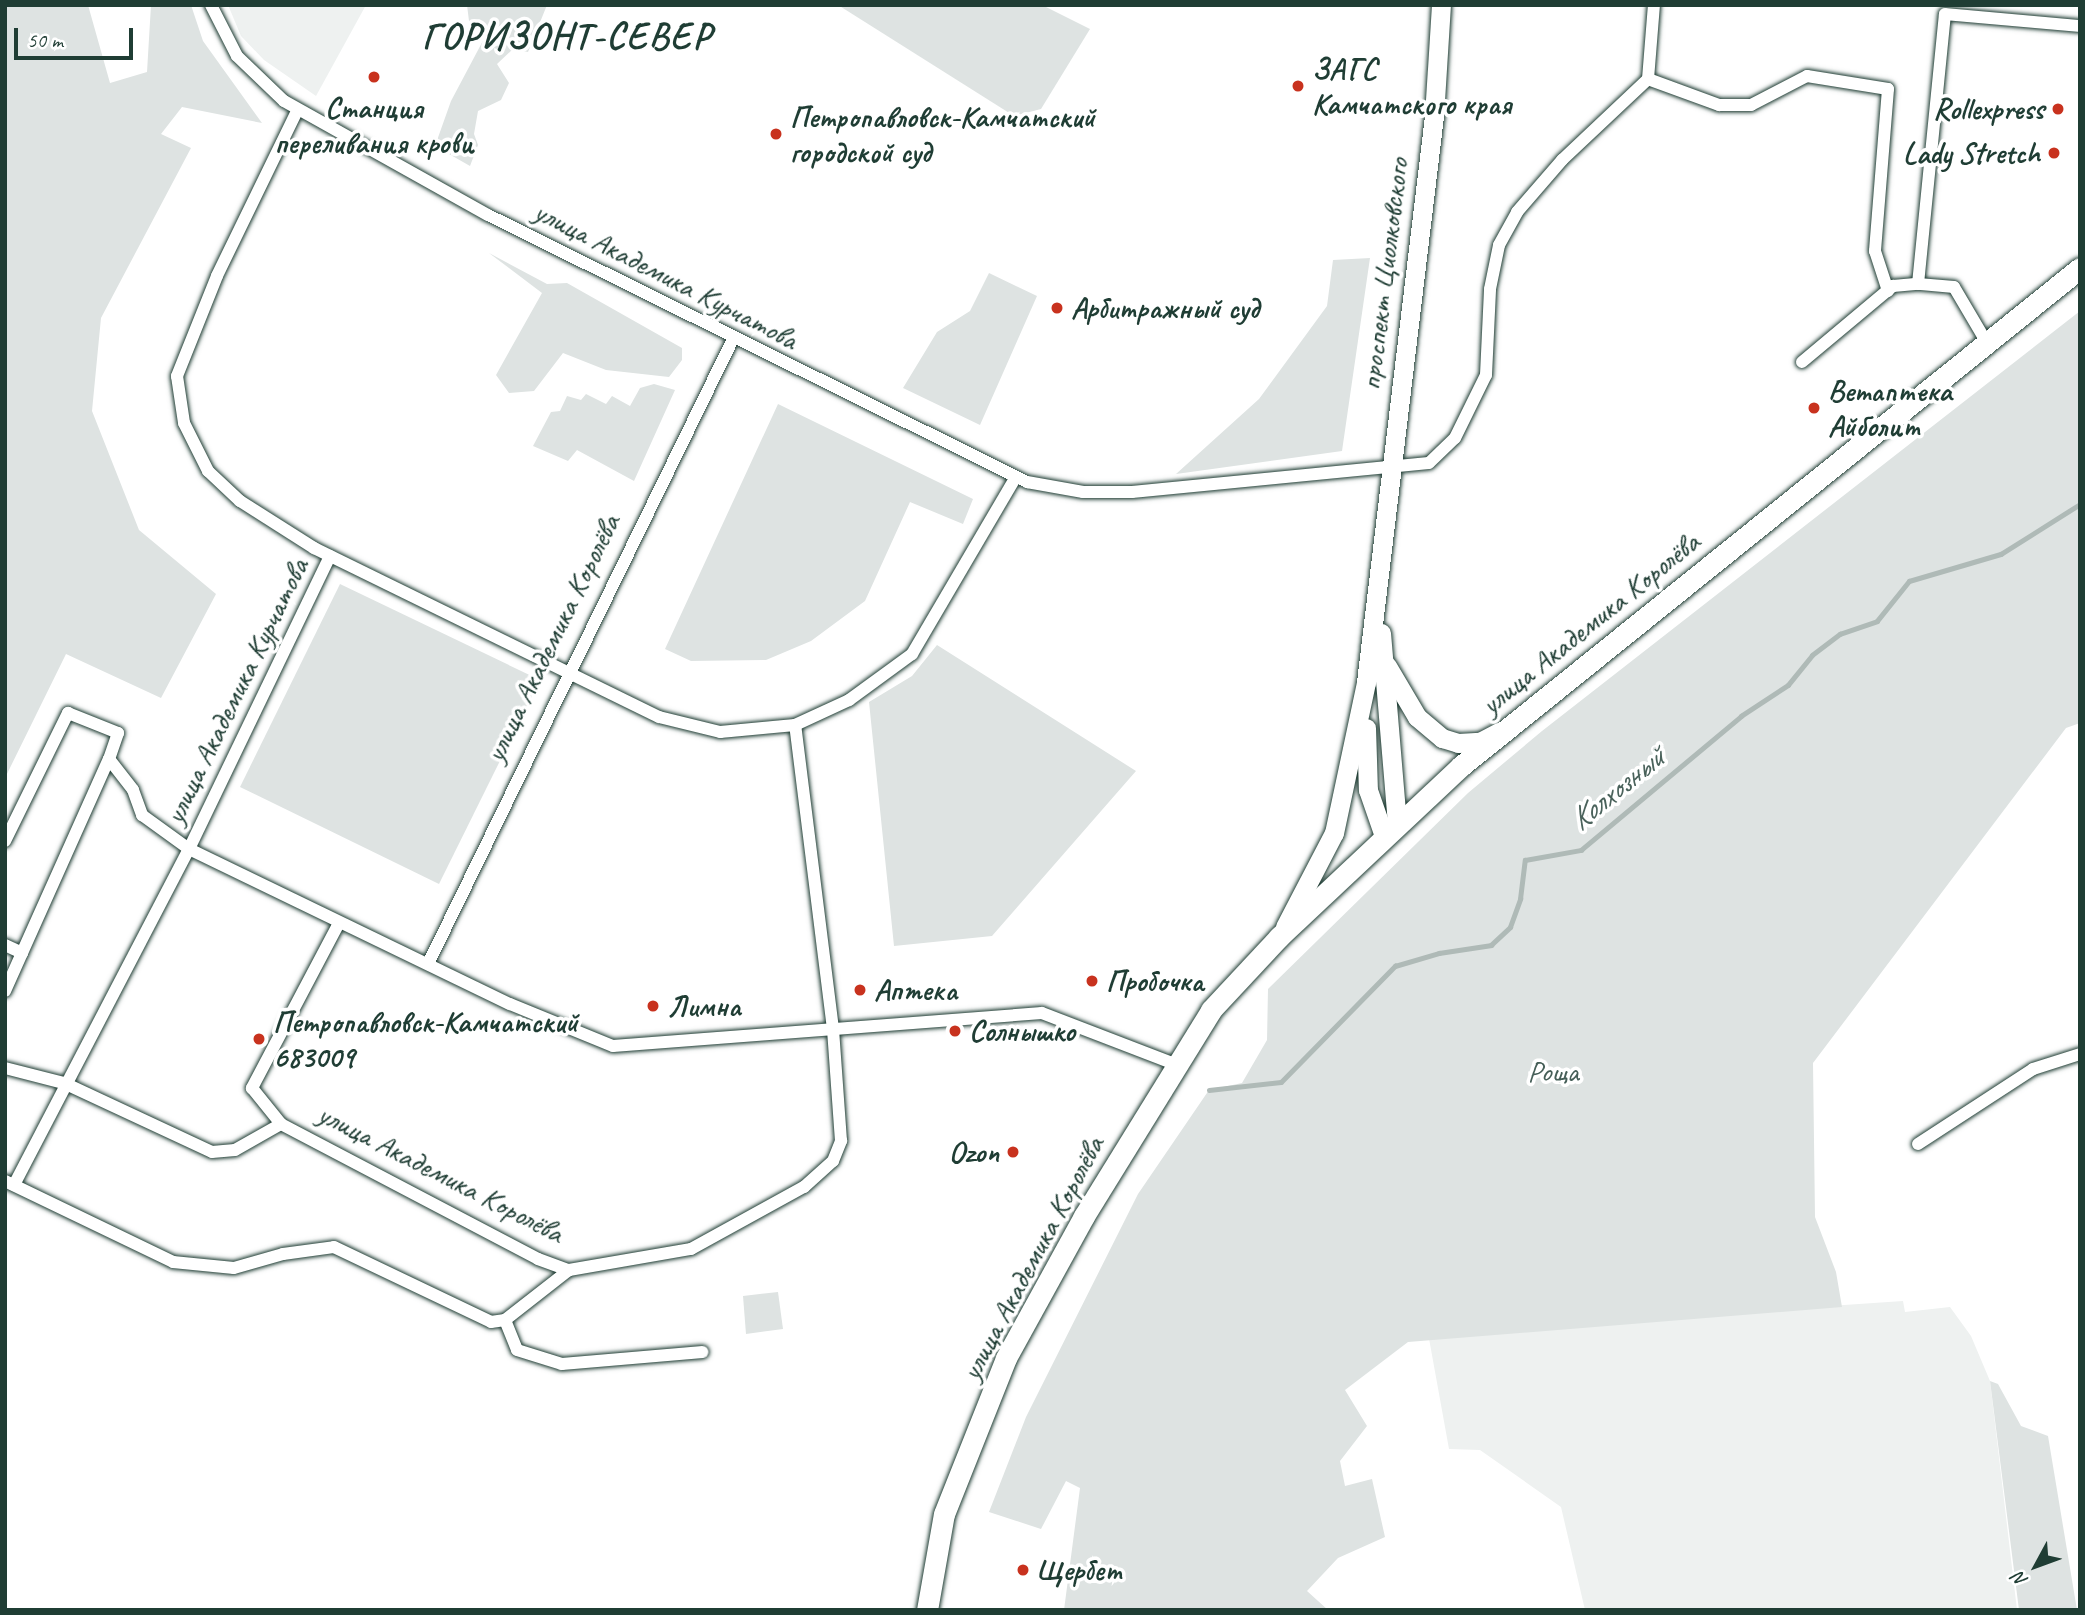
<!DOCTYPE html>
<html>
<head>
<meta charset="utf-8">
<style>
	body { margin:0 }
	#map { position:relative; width:2085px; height:1615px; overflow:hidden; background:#fff; font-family:Caveat,sans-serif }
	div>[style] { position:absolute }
	.built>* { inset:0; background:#eef1f0 }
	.green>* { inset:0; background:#dee3e2 }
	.stream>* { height:4.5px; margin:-2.25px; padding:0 2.25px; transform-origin:2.25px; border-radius:2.25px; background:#afbab7 }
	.roads { filter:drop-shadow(0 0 2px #1f3d34) drop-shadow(0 0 2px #1f3d34) }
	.street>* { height:12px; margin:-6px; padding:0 6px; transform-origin:6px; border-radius:6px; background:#fff }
	.secondary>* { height:19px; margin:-9.5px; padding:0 9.5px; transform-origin:9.5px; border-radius:9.5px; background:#fff }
	.primary>* { height:21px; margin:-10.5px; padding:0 10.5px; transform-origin:10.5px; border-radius:10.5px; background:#fff }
	.dots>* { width:19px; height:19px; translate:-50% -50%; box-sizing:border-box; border:4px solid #fff; border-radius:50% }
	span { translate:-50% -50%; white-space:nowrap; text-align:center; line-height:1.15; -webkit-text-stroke:7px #fff; paint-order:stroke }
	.poi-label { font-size:30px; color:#1f3d34; font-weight:700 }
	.left { translate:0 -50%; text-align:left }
	.right { translate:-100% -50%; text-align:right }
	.street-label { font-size:30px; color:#1f3d34 }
	.park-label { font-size:30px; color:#455e57 }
	.water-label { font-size:32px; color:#4a625b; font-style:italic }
	.district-label { font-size:37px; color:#1f3d34; font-weight:700; letter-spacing:2px }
	.frame { position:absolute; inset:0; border:7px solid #1f3d34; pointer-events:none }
	.north { position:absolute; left:2001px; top:1531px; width:70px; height:70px; -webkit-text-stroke:5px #fff; paint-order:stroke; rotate:229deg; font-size:19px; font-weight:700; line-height:28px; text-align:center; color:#1f3d34 }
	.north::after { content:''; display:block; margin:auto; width:24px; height:32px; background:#1f3d34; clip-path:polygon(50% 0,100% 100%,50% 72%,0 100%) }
	.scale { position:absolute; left:14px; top:28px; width:119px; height:32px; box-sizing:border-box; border:4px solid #1f3d34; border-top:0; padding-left:9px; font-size:21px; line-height:24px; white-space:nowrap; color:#1f3d34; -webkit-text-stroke:5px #fff; paint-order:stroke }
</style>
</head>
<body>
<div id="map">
	<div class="built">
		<i style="clip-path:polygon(228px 5px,366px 5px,316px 96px,264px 60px,241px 36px)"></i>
		<i style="clip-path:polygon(1903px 1301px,1905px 1312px,1950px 1307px,1971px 1336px,1990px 1381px,2017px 1610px,1585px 1610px,1561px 1507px,1480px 1450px,1449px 1449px,1428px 1333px)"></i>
	</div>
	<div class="green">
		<i style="clip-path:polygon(5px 5px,88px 5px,110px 83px,147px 72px,151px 5px,191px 5px,203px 41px,262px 123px,182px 107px,161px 134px,191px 148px,101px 318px,92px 411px,139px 530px,216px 594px,161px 698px,66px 654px,5px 778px)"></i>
		<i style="clip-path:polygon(467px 5px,547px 5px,528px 52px,513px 49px,497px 64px,509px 83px,501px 100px,478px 111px,474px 134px,478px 145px,470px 166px,435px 146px,451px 101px,486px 35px,469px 21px)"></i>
		<i style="clip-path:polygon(838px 5px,1042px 5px,1090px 29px,1041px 109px,1014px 116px)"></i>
		<i style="clip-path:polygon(489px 253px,547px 284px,567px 283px,682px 348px,682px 360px,669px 377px,606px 370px,563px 353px,534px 391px,509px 393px,496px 375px,542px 293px)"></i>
		<i style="clip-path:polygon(1370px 258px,1342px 451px,1176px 474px,1259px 399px,1327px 306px,1333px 260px)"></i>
		<i style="clip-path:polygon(989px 273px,1037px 296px,980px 425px,903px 388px,937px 332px,970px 311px)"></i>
		<i style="clip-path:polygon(2080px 311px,2080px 723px,2066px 728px,1813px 1063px,1815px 1217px,1836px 1272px,1842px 1307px,1408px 1342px,1345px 1390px,1367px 1426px,1340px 1461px,1345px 1486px,1372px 1479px,1385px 1537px,1338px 1558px,1307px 1591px,1328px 1610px,1064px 1610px,1080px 1488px,1066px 1481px,1041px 1529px,989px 1512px,1026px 1417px,1138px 1194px,1209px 1090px,1242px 1083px,1267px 1040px,1268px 989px,1468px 793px,1542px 731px)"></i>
		<i style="clip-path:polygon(654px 384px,675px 390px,634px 481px,577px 450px,568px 461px,533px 446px,551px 412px,560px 411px,567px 396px,581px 400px,586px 394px,606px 404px,612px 396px,630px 406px,640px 388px)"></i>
		<i style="clip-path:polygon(778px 404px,973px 499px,963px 524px,910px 502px,865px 601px,811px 641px,766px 660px,691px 661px,665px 649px)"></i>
		<i style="clip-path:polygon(340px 584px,540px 680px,439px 884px,240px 787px)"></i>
		<i style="clip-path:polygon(937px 645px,1136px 771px,992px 936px,894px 946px,869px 702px,912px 676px)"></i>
		<i style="clip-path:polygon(778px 1292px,783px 1329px,746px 1334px,743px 1296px)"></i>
		<i style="clip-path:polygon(1990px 1381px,1998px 1384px,2021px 1426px,2048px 1436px,2077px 1610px,2019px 1610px)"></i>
	</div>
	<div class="stream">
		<i style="left:1209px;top:1090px;width:72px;rotate:-6.3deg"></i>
		<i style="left:1281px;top:1082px;width:163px;rotate:-45.5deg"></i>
		<i style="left:1395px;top:966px;width:46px;rotate:-16.5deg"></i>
		<i style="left:1439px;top:953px;width:53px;rotate:-8.7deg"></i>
		<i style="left:1491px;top:945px;width:26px;rotate:-43deg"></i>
		<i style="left:1510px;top:927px;width:30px;rotate:-70deg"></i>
		<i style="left:1520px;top:899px;width:39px;rotate:-83deg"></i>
		<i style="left:1525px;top:860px;width:57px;rotate:-10.1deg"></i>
		<i style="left:1581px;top:850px;width:209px;rotate:-39.9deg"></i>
		<i style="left:1741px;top:716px;width:56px;rotate:-33.4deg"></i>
		<i style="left:1788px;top:685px;width:38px;rotate:-51deg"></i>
		<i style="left:1812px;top:655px;width:35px;rotate:-37deg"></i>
		<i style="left:1840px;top:634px;width:39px;rotate:-19deg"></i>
		<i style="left:1877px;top:621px;width:51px;rotate:-51.3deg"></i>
		<i style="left:1909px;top:581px;width:96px;rotate:-16.4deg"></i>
		<i style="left:2001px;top:554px;width:93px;rotate:-32.3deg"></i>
	</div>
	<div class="roads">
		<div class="street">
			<i style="left:211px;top:5px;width:57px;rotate:63deg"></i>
			<i style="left:237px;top:56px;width:65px;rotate:43.8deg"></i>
			<i style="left:284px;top:101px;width:234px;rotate:29.2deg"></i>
			<i style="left:488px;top:215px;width:602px;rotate:26.35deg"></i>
			<i style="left:1027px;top:482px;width:57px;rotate:10.1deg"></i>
			<i style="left:1083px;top:492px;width:49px"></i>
			<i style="left:1132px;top:492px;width:298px;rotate:-5.6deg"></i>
			<i style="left:1429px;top:463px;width:36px;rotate:-44deg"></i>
			<i style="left:1455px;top:438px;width:70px;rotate:-63.8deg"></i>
			<i style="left:1486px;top:375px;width:86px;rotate:-87.3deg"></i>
			<i style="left:1490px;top:289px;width:45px;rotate:-78.4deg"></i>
			<i style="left:1499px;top:245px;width:38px;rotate:-61deg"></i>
			<i style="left:1517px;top:212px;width:69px;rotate:-49.1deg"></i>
			<i style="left:1562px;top:160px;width:118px;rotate:-43.3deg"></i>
			<i style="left:1648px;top:79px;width:74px;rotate:-85.4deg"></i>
			<i style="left:1648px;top:79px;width:76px;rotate:20.1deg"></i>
			<i style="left:1719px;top:105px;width:32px"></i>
			<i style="left:1751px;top:105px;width:63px;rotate:-27.4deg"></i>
			<i style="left:1807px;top:76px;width:82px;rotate:9.1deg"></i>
			<i style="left:1888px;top:89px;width:163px;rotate:94.6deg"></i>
			<i style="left:1875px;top:251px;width:42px;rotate:72deg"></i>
			<i style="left:297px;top:111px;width:183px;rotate:115.9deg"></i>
			<i style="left:217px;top:276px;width:108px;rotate:111.8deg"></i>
			<i style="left:177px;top:376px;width:48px;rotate:81.5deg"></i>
			<i style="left:184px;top:423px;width:54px;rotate:63.4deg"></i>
			<i style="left:208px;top:471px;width:44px;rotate:43.2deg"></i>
			<i style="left:240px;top:501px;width:88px;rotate:32.4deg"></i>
			<i style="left:314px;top:548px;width:384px;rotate:26.1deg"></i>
			<i style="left:659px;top:717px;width:63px;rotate:13.8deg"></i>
			<i style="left:720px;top:732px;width:75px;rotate:-5.3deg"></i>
			<i style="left:795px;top:725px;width:60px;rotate:-24.8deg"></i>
			<i style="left:849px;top:700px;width:78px;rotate:-36.1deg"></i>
			<i style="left:912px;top:654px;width:205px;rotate:-59.6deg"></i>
			<i style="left:1987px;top:343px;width:65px;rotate:-120.5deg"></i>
			<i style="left:1954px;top:287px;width:36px;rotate:-175deg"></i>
			<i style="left:1918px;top:284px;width:271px;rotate:-84.3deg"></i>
			<i style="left:1945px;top:14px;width:136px;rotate:5.1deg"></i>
			<i style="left:1802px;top:362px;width:119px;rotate:-39.9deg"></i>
			<i style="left:1893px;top:286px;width:25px;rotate:-5deg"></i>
			<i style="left:5px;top:841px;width:143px;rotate:-63.8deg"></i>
			<i style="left:68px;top:713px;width:54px;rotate:21.8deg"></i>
			<i style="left:118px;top:733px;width:28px;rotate:109deg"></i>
			<i style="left:339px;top:923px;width:187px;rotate:117.8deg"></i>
			<i style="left:252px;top:1088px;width:46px;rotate:51.1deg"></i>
			<i style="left:281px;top:1124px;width:290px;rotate:27.7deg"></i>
			<i style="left:538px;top:1259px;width:33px;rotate:20deg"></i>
			<i style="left:569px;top:1270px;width:124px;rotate:-9.8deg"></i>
			<i style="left:691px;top:1249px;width:129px;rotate:-28.8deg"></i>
			<i style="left:804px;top:1187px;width:39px;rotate:-42deg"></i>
			<i style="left:833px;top:1161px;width:22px;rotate:-68deg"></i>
			<i style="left:841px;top:1141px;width:112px;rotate:-94.1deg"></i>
			<i style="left:833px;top:1029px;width:306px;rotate:-97.1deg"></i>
			<i style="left:5px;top:945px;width:19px;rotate:25deg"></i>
			<i style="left:428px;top:964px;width:695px;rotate:-63.99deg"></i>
			<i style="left:5px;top:991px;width:254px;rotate:-65.9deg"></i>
			<i style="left:109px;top:759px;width:39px;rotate:52deg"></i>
			<i style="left:133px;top:790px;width:27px;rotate:70deg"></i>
			<i style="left:142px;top:815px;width:58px;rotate:35.9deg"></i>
			<i style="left:189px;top:849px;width:356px;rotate:25.8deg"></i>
			<i style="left:510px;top:1004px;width:111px;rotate:22.2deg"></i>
			<i style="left:613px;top:1046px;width:430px;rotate:-4.4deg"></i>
			<i style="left:1042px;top:1013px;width:142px;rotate:21deg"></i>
			<i style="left:5px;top:1068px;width:61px;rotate:14.3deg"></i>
			<i style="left:64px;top:1083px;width:163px;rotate:25deg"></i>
			<i style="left:212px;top:1152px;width:23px;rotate:-5deg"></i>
			<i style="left:235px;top:1150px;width:53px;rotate:-29.5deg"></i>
			<i style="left:1918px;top:1144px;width:137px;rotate:-33.1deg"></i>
			<i style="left:2033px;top:1069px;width:49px;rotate:-17.7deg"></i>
			<i style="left:5px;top:1181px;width:187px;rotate:25.7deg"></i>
			<i style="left:173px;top:1262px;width:61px;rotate:5.6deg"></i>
			<i style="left:234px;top:1268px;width:51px;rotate:-15.9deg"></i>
			<i style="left:283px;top:1254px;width:51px;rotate:-7.8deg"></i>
			<i style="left:334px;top:1247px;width:174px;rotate:25.5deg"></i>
			<i style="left:491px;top:1322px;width:14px;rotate:-8deg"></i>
			<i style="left:505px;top:1320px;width:81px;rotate:-38deg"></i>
			<i style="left:14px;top:1185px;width:379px;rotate:-62.5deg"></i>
			<i style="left:189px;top:849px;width:325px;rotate:-64.3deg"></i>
			<i style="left:505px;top:1320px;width:32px;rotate:68deg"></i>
			<i style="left:517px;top:1350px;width:47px;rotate:17.3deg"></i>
			<i style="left:562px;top:1364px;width:141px;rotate:-4.9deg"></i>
		</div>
		<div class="secondary">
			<i style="left:1381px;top:633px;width:191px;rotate:85.2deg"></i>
			<i style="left:1387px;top:666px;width:59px;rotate:59.5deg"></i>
			<i style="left:1417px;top:717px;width:33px;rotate:40deg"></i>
			<i style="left:1442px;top:738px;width:17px;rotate:17deg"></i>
			<i style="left:1458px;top:743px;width:22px;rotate:-3deg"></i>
			<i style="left:1480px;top:742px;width:21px;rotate:-28deg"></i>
			<i style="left:1366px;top:728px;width:62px;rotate:88.2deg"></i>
			<i style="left:1368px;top:790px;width:49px;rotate:70.8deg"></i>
			<i style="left:1285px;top:927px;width:106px;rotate:-62.5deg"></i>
			<i style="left:1334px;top:833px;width:154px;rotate:-78deg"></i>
			<i style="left:1366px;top:682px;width:570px;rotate:-83.15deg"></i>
			<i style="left:1434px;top:116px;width:111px;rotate:-86.4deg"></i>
		</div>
		<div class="primary">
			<i style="left:927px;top:1610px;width:97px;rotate:-80deg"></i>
			<i style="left:944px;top:1514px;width:168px;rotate:-68.3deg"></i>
			<i style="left:1006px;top:1358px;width:162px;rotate:-61.2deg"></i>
			<i style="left:1084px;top:1216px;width:242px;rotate:-58.3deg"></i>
			<i style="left:1211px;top:1010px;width:100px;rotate:-47deg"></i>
			<i style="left:1279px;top:937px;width:250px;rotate:-43.2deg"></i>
			<i style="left:1461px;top:766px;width:794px;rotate:-38.82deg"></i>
		</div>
	</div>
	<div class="dots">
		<i style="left:374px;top:77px;background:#c8321e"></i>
		<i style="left:1298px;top:86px;background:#c8321e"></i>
		<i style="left:2058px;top:109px;background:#c8321e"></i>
		<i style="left:776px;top:134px;background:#c8321e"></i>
		<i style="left:2054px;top:153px;background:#c8321e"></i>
		<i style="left:1057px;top:308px;background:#c8321e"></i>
		<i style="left:1814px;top:408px;background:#c8321e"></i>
		<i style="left:1092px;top:981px;background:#c8321e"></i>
		<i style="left:860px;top:990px;background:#c8321e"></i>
		<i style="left:653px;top:1006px;background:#c8321e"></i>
		<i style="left:955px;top:1031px;background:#c8321e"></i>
		<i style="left:259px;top:1039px;background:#c8321e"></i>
		<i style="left:1013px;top:1152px;background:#c8321e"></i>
		<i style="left:1023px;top:1570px;background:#c8321e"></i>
	</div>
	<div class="poi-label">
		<span class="left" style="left:1312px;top:86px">ЗАГС<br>Камчатского края</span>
		<span style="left:374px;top:125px">Станция<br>переливания крови</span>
		<span class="right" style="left:2044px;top:109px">Rollexpress</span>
		<span class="left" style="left:790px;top:134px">Петропавловск-Камчатский<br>городской суд</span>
		<span class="right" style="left:2040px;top:153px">Lady Stretch</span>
		<span class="left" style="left:1071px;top:308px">Арбитражный суд</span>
		<span class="left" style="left:1828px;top:408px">Ветаптека<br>Айболит</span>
		<span class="left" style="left:1106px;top:981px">Пробочка</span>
		<span class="left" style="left:874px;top:990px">Аптека</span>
		<span class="left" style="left:667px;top:1006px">Лимна</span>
		<span class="left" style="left:273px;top:1039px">Петропавловск-Камчатский<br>683009</span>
		<span class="left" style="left:969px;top:1031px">Солнышко</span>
		<span class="right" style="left:999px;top:1152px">Ozon</span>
		<span class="left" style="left:1037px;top:1570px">Щербет</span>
	</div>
	<div class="street-label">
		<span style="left:1384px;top:274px;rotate:-83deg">проспект Циолковского</span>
		<span style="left:666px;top:275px;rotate:27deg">улица Академика Курчатова</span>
		<span style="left:1590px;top:623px;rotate:-39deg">улица Академика Королёва</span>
		<span style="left:552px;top:638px;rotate:-64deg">улица Академика Королёва</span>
		<span style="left:236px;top:691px;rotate:-64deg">улица Академика Курчатова</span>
		<span style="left:441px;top:1173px;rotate:27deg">улица Академика Королёва</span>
		<span style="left:1032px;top:1258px;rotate:-62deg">улица Академика Королёва</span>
	</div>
	<div class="park-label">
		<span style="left:1553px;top:1071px">Роща</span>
	</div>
	<div class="water-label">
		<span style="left:1617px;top:789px;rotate:-39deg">Колхозный</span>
	</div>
	<div class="district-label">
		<span style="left:567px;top:36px">ГОРИЗОНТ-СЕВЕР</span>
	</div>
	<div class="frame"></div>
	<div class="north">N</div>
	<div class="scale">50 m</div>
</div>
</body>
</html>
